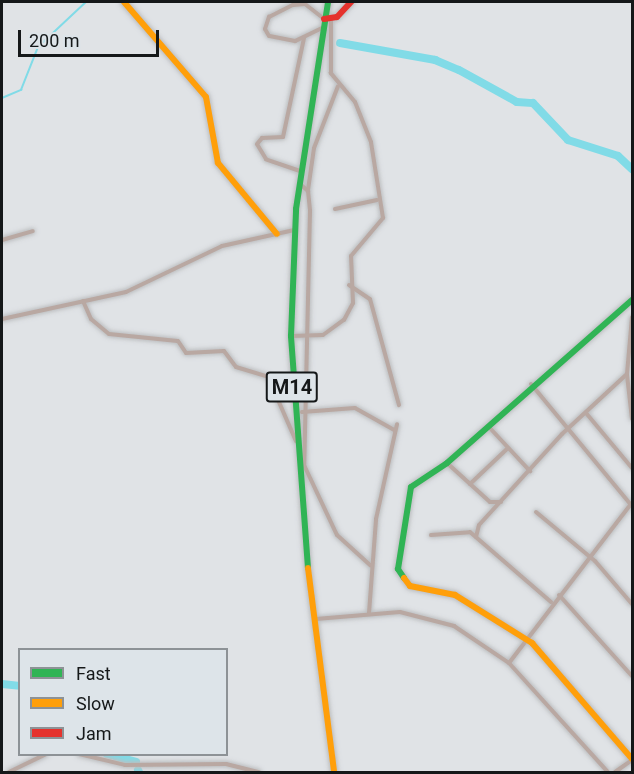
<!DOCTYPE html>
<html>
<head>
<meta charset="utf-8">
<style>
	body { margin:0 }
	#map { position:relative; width:634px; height:774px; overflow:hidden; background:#e0e3e6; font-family:Roboto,sans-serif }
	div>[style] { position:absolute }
	.stream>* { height:1.5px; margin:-0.75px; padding:0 0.75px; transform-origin:0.75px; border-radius:0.75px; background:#81dbe7 }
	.river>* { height:8px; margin:-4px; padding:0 4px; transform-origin:4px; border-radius:4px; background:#81dbe7 }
	.roads { filter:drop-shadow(0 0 2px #bcbec0) drop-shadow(0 0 2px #bcbec0) }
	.street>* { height:4px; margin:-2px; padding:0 2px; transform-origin:2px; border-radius:2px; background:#b9a8a2 }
	.fast>* { height:6px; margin:-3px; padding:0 3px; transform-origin:3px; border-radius:3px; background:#30b455 }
	.slow>* { height:6px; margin:-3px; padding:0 3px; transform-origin:3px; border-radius:3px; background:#ff9f0a }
	.jam>* { height:6px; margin:-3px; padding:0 3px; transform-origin:3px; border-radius:3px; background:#e5322d }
	span { translate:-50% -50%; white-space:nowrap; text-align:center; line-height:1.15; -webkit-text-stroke:4.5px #dde4e9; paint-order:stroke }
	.shield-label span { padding:2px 4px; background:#dde4e9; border:2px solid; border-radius:4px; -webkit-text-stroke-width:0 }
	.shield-label { font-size:20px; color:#151819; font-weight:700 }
	.frame { position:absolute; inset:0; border:3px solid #151819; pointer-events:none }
	.legend { position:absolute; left:18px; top:648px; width:210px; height:108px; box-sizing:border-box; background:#dde4e9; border:2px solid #8d9296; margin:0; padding:8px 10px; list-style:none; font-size:18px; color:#151819 }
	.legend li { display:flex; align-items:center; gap:12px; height:30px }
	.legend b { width:30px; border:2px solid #8d9296 }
	.scale { position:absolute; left:18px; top:30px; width:141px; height:27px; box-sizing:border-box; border:3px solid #151819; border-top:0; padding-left:8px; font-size:18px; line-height:21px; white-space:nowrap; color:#151819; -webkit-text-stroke:4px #dde4e9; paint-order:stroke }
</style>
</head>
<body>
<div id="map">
	<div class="stream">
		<i style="left:2px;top:98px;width:21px;rotate:-23deg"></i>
		<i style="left:21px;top:90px;width:46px;rotate:-68.4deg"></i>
		<i style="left:38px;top:47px;width:66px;rotate:-43.2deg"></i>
	</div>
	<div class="river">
		<i style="left:340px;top:43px;width:97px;rotate:10.1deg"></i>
		<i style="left:435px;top:60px;width:26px;rotate:23deg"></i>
		<i style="left:459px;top:70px;width:66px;rotate:28.9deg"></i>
		<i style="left:517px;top:102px;width:16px;rotate:4deg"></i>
		<i style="left:533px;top:103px;width:51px;rotate:46.6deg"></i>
		<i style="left:568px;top:140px;width:52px;rotate:17.7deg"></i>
		<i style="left:618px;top:156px;width:19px;rotate:43deg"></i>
		<i style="left:2px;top:684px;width:18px;rotate:6deg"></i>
		<i style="left:107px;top:754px;width:30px;rotate:15deg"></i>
		<i style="left:138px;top:770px;width:2px;rotate:63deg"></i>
	</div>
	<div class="roads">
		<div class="street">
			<i style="left:322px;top:28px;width:30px;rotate:154deg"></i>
			<i style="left:295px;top:41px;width:26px;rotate:-169deg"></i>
			<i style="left:269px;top:36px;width:8px;rotate:-120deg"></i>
			<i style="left:265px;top:29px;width:13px;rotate:-72deg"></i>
			<i style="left:269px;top:17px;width:27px;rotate:-27deg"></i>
			<i style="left:293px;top:5px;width:12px;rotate:-5deg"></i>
			<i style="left:305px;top:4px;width:24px;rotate:38deg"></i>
			<i style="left:300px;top:171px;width:36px;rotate:-161deg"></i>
			<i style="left:266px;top:159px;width:17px;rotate:-121deg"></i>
			<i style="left:257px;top:144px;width:8px;rotate:-50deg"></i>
			<i style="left:262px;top:138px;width:21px;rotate:-3deg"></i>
			<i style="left:283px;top:137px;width:101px;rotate:-78deg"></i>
			<i style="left:300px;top:184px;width:11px;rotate:41deg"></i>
			<i style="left:308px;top:191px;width:20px;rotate:84deg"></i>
			<i style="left:310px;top:211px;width:255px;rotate:91.3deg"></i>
			<i style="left:308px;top:190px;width:42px;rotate:-81.9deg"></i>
			<i style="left:314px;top:148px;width:66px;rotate:-68.8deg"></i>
			<i style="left:335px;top:209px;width:43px;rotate:-12.1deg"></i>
			<i style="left:2px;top:240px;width:32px;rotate:-16deg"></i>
			<i style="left:349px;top:285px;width:25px;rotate:34deg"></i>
			<i style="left:370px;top:299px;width:110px;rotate:74.7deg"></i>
			<i style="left:83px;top:301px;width:20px;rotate:66deg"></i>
			<i style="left:91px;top:319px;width:23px;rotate:40deg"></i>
			<i style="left:109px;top:334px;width:69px;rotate:5.8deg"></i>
			<i style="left:178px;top:341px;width:14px;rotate:56deg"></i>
			<i style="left:186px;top:353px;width:38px;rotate:-3deg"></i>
			<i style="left:224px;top:351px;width:20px;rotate:53deg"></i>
			<i style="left:236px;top:367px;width:34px;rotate:17deg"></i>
			<i style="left:268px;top:377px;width:70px;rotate:66.4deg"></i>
			<i style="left:2px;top:319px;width:127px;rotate:-12.3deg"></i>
			<i style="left:126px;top:292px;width:106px;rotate:-25.6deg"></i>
			<i style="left:222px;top:246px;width:74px;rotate:-12.5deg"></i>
			<i style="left:291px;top:336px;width:32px;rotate:-2deg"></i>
			<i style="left:323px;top:335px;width:26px;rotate:-36deg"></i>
			<i style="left:344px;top:320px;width:19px;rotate:-62deg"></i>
			<i style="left:353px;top:303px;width:47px;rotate:-92.4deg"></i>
			<i style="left:351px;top:256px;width:50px;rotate:-49.9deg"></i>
			<i style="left:383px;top:218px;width:77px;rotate:-99deg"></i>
			<i style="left:371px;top:142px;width:43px;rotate:-111.8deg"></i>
			<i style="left:355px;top:102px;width:38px;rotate:-130deg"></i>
			<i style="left:331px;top:73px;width:53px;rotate:-90deg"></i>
			<i style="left:627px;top:375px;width:44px;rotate:83.5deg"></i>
			<i style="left:531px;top:384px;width:158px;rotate:50.4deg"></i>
			<i style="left:302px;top:412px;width:53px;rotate:-4.3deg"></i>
			<i style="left:355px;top:408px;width:45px;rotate:29.4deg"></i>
			<i style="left:586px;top:413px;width:72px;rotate:50.1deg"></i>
			<i style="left:488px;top:426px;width:62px;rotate:47deg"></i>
			<i style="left:447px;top:463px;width:58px;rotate:42.2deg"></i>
			<i style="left:490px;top:502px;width:11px"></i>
			<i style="left:304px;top:465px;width:77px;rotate:64.8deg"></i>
			<i style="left:337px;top:535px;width:45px;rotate:42.3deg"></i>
			<i style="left:470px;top:484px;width:52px;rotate:-43.5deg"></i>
			<i style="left:536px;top:512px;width:77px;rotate:39.7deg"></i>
			<i style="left:595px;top:561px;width:57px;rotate:49.3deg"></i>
			<i style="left:431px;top:535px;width:39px;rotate:-4deg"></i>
			<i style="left:470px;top:532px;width:107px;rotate:40.8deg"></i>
			<i style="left:476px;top:537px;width:12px;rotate:-76deg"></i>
			<i style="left:479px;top:525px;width:123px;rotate:-47.6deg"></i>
			<i style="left:562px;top:434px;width:88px;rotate:-42.7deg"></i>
			<i style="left:627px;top:374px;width:57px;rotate:-85deg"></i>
			<i style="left:559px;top:595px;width:109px;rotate:48deg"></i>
			<i style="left:369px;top:613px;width:94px;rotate:-85.7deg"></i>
			<i style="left:376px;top:519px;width:97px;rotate:-77.5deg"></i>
			<i style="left:316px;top:619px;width:84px;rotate:-4.8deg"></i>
			<i style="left:400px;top:612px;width:56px;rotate:14.5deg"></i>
			<i style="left:454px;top:626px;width:66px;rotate:33.9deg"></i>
			<i style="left:509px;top:663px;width:147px;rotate:47.8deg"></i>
			<i style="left:509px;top:663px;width:200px;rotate:-52.5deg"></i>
			<i style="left:79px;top:754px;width:47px;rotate:13.4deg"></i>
			<i style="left:125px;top:765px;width:101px;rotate:-0.6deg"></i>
			<i style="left:226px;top:764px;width:34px;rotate:14deg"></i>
			<i style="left:9px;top:772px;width:41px;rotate:-25.9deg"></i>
			<i style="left:615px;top:772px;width:21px;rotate:-35deg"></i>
		</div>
		<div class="fast">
			<i style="left:308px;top:568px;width:233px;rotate:-94.2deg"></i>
			<i style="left:291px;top:336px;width:127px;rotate:-87.7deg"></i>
			<i style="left:296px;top:209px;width:209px;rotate:-81.2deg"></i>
			<i style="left:404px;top:578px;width:11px;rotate:-124deg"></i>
			<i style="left:398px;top:569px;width:83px;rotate:-81deg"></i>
			<i style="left:411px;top:487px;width:43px;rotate:-33.7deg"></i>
			<i style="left:447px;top:463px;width:247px;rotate:-41.4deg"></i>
		</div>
		<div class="slow">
			<i style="left:124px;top:2px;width:125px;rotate:49.2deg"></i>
			<i style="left:206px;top:97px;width:67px;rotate:79.7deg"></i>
			<i style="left:218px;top:163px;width:92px;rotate:50.3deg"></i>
			<i style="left:308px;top:568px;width:206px;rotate:82.7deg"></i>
			<i style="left:404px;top:578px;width:10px;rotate:53deg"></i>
			<i style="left:410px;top:586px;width:46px;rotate:11.3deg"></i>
			<i style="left:455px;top:595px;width:91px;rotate:31.9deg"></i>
			<i style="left:532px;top:643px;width:153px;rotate:49.2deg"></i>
		</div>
		<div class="jam">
			<i style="left:324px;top:19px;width:13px;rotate:-9deg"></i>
			<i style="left:337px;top:17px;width:21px;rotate:-47deg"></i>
		</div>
	</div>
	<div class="shield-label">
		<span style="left:292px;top:387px">M14</span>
	</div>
	<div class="frame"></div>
	<ul class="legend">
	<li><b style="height:8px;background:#30b455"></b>Fast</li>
	<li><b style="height:8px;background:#ff9f0a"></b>Slow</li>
	<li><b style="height:8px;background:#e5322d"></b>Jam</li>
	</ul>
	<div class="scale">200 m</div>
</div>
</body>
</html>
